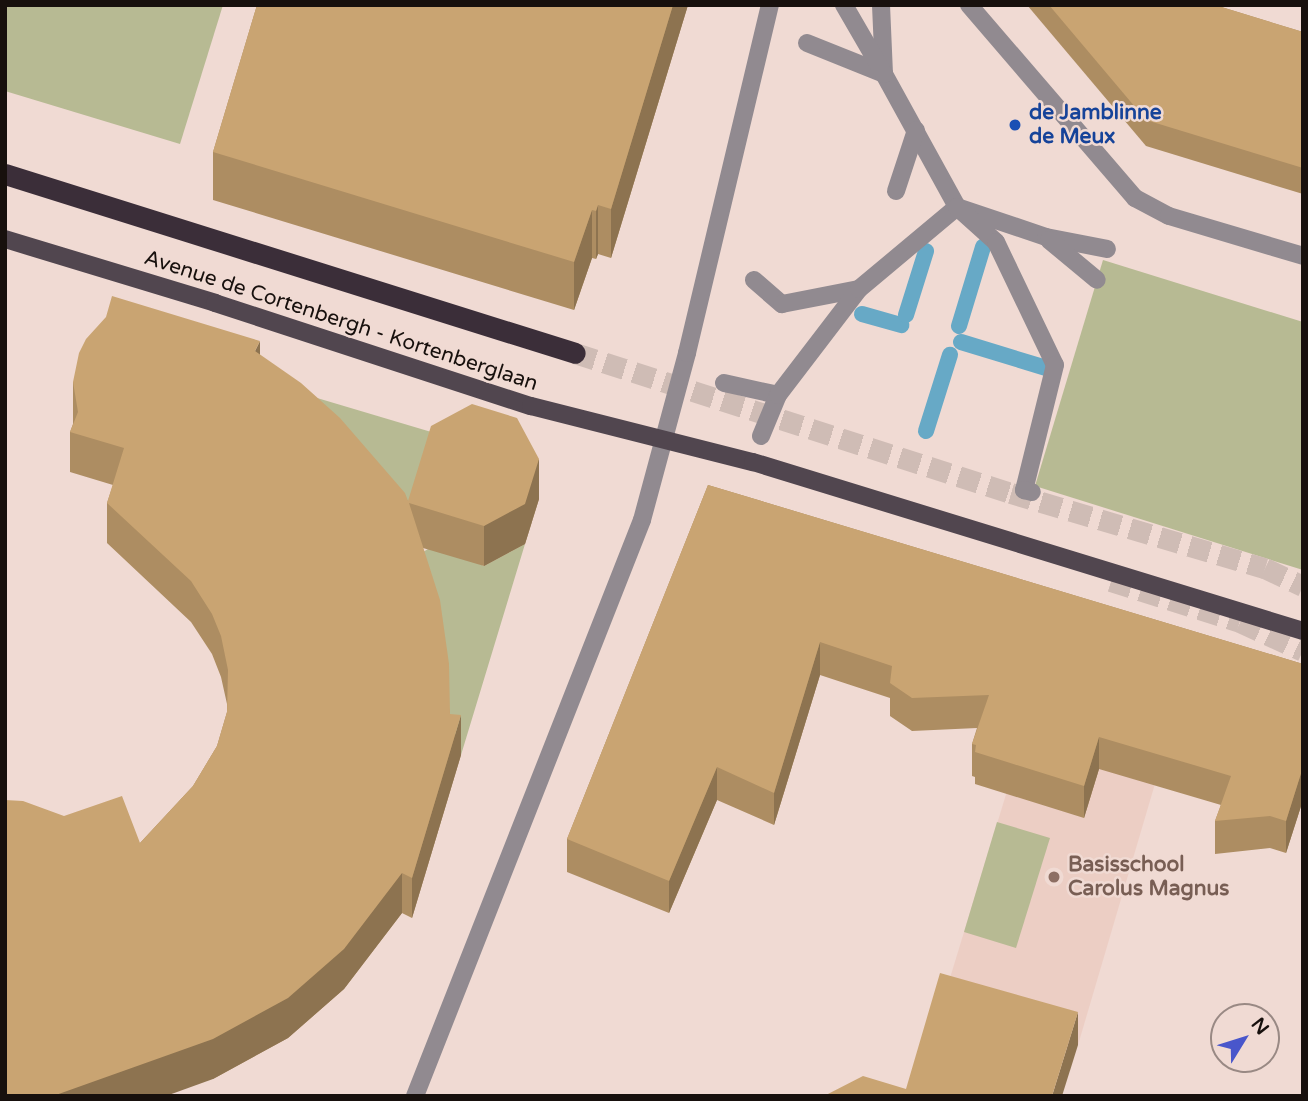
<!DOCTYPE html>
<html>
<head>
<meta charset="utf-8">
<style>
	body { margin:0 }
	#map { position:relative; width:1308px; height:1101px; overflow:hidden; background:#f0dad3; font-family:"Varela Round",sans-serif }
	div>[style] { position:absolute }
	.built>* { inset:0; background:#eccec4 }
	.green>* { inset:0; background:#b7ba93 }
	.stream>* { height:16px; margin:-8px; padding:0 8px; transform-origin:8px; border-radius:8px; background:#67a9c6 }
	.highway-tunnel>* { height:21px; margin-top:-10.5px; transform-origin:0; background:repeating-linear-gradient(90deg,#cfbcb5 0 21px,transparent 0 31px) }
	.minor>* { height:18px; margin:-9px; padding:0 9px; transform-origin:9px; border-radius:9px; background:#918a90 }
	.major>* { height:18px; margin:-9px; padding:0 9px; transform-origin:9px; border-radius:9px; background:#51464f }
	.highway>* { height:21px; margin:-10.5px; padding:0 10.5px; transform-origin:10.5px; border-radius:10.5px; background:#3b2e39 }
	.wall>* { inset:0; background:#ad8d62 }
	.shaded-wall>* { inset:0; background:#8d7350 }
	.building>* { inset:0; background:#c9a472 }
	.dots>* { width:19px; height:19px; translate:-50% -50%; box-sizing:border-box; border:4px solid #f0dad3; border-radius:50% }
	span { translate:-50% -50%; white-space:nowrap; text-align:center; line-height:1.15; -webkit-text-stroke:5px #f0dad3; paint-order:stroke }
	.transit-label { font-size:21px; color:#164399; font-weight:700 }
	.left { translate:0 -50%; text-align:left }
	.street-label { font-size:21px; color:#17100d }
	.education-label { font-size:21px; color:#785e54; font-weight:700 }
	.frame { position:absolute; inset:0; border:7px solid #17100d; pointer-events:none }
	.north { position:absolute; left:1210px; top:1003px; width:70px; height:70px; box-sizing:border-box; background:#f0dad3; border:2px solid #998984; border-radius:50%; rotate:52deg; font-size:19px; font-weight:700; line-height:28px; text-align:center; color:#17100d }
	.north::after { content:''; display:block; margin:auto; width:24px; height:32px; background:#4956cb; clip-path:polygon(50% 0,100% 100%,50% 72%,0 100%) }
</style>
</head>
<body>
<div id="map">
	<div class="built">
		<i style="clip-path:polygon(1058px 624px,1190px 665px,1078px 1045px,914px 1096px)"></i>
	</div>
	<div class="green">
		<i style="clip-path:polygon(5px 5px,223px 5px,180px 144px,5px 91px)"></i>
		<i style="clip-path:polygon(1103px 260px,1303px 322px,1303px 570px,1035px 486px)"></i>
		<i style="clip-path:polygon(260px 381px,438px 434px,417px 511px)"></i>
		<i style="clip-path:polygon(525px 544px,461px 755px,448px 754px,411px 559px,435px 545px,484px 566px)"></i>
		<i style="clip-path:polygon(997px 822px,1050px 838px,1016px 948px,964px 932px)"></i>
	</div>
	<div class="stream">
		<i style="left:862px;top:314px;width:41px;rotate:15.8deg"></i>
		<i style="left:906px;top:315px;width:67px;rotate:-72.6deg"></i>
		<i style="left:959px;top:326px;width:83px;rotate:-73.1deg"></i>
		<i style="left:961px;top:342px;width:89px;rotate:17deg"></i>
		<i style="left:926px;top:431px;width:80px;rotate:-72.5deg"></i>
	</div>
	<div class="highway-tunnel">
		<i style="left:575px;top:353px;width:458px;rotate:17.8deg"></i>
		<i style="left:1011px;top:493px;width:265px;rotate:16.5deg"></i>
		<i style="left:1265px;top:568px;width:42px;rotate:25.3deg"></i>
		<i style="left:1111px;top:581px;width:135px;rotate:17.6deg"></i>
		<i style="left:1240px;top:622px;width:69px;rotate:24.7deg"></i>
	</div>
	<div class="minor">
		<i style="left:881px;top:5px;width:69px;rotate:87.5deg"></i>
		<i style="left:884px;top:74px;width:152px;rotate:61.2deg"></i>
		<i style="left:957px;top:207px;width:94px;rotate:18.6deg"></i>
		<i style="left:1046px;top:237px;width:62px;rotate:11.1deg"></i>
		<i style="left:969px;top:5px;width:255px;rotate:49.3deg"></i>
		<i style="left:1135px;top:198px;width:38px;rotate:28deg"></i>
		<i style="left:1169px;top:216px;width:140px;rotate:16.6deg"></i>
		<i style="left:807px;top:43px;width:83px;rotate:21.9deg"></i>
		<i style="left:884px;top:74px;width:80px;rotate:-120.1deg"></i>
		<i style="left:896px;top:191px;width:64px;rotate:-71.8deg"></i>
		<i style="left:1049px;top:240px;width:62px;rotate:39.8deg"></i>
		<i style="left:754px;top:280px;width:37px;rotate:41deg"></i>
		<i style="left:782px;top:304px;width:78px;rotate:-11deg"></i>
		<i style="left:724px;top:383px;width:55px;rotate:12.5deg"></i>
		<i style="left:761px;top:436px;width:44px;rotate:-67.5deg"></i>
		<i style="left:778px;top:395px;width:133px;rotate:-52.6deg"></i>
		<i style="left:859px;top:289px;width:128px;rotate:-39.9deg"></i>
		<i style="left:957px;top:207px;width:52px;rotate:41.9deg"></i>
		<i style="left:996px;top:242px;width:136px;rotate:64.4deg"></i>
		<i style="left:1055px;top:365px;width:129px;rotate:103.9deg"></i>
		<i style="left:1024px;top:490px;width:8px;rotate:14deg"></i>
		<i style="left:415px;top:1096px;width:619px;rotate:-68.49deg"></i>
		<i style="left:642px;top:520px;width:173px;rotate:-74.9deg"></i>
		<i style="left:687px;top:353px;width:358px;rotate:-76.6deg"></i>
	</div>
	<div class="major">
		<i style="left:5px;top:239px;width:220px;rotate:16.9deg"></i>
		<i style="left:215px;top:303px;width:332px;rotate:18.1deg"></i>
		<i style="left:531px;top:406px;width:229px;rotate:14.2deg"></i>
		<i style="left:753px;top:462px;width:575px;rotate:17.08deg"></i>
	</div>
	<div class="highway">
		<i style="left:5px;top:174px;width:597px;rotate:17.43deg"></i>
	</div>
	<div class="wall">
		<i style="clip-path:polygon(257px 5px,688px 5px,611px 258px,598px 254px,596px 259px,592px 258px,574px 310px,213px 200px,213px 152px)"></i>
		<i style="clip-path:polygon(1027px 5px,1215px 5px,1303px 32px,1303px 194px,1146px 146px)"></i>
		<i style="clip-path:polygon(260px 355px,408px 501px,539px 499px,525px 544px,484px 566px,423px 548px,450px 714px,461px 755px,412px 918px,402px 913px,344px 989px,288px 1038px,213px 1079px,140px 843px,193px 786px,217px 746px,227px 712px,227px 704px,221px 677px,212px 654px,191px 622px,107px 543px,107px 503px,113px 485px,70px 472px,70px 432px,73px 424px,73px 382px)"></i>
		<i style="clip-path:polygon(708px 485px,1303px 664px,1303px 800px,1286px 853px,1270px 848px,1215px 854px,1215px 821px,1221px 805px,1099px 769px,1084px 818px,975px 784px,975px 777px,972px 776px,972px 744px,977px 728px,912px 731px,890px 716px,890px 698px,820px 675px,774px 825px,717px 800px,669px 913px,567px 872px,567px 839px)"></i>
	</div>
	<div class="shaded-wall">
		<i style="clip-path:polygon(673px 5px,688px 5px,611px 258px,611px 209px)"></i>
		<i style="clip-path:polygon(598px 205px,598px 254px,596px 259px,596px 211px)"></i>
		<i style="clip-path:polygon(592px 210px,592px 258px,574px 310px,574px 262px)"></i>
		<i style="clip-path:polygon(260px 341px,260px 381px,255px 351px)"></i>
		<i style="clip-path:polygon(539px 459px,539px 499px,525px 544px,484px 566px,484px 526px)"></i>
		<i style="clip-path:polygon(820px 642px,820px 675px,774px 825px,774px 793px)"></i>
		<i style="clip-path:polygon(461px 715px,461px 755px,412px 918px,412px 878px)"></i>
		<i style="clip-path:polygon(1099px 737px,1099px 769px,1084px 818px,1084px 786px)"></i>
		<i style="clip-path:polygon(717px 767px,717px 800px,669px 913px,669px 881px)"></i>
		<i style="clip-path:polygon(1303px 767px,1303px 800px,1286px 853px,1286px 821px)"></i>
		<i style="clip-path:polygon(402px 873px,402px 913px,344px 989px,288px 1038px,213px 1079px,166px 1096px,53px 1096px)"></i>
		<i style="clip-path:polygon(1078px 1012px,1078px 1045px,1062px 1096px,1052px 1096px)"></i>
	</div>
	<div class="building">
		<i style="clip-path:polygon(257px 5px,673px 5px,611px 209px,598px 205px,596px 211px,592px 210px,574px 262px,213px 152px)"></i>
		<i style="clip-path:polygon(1049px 5px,1215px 5px,1303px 32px,1303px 168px,1146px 120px)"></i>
		<i style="clip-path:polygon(112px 296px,260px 341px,255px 351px,301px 383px,340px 418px,405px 493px,408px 501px,431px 426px,472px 404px,517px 418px,539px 459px,525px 504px,484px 526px,409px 503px,440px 600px,449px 664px,450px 714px,461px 715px,412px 878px,402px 873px,344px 949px,288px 998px,213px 1039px,53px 1096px,5px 1096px,5px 800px,23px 801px,64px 816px,122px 796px,140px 843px,193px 786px,217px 746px,227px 712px,228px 670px,221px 636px,212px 614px,191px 581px,107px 503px,124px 448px,70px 432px,78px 412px,73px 382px,79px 353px,86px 339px,106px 317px)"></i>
		<i style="clip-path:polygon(708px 485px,1303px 664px,1303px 767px,1286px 821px,1270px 816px,1215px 821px,1231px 776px,1099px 737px,1084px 786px,975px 752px,976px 745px,972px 744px,989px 695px,912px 698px,890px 683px,892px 666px,820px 642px,774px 793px,717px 767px,669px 881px,567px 839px)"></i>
		<i style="clip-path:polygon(940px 973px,1078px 1012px,1052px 1096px,824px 1096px,863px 1076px,906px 1089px)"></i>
	</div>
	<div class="dots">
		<i style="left:1015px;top:125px;background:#1a4fb4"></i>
		<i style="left:1054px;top:877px;background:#8d6e63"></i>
	</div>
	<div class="transit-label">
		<span class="left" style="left:1029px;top:125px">de Jamblinne<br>de Meux</span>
	</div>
	<div class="street-label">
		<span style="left:341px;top:321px;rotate:18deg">Avenue de Cortenbergh - Kortenberglaan</span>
	</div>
	<div class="education-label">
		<span class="left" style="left:1068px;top:877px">Basisschool<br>Carolus Magnus</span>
	</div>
	<div class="frame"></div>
	<div class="north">N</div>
</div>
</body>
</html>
